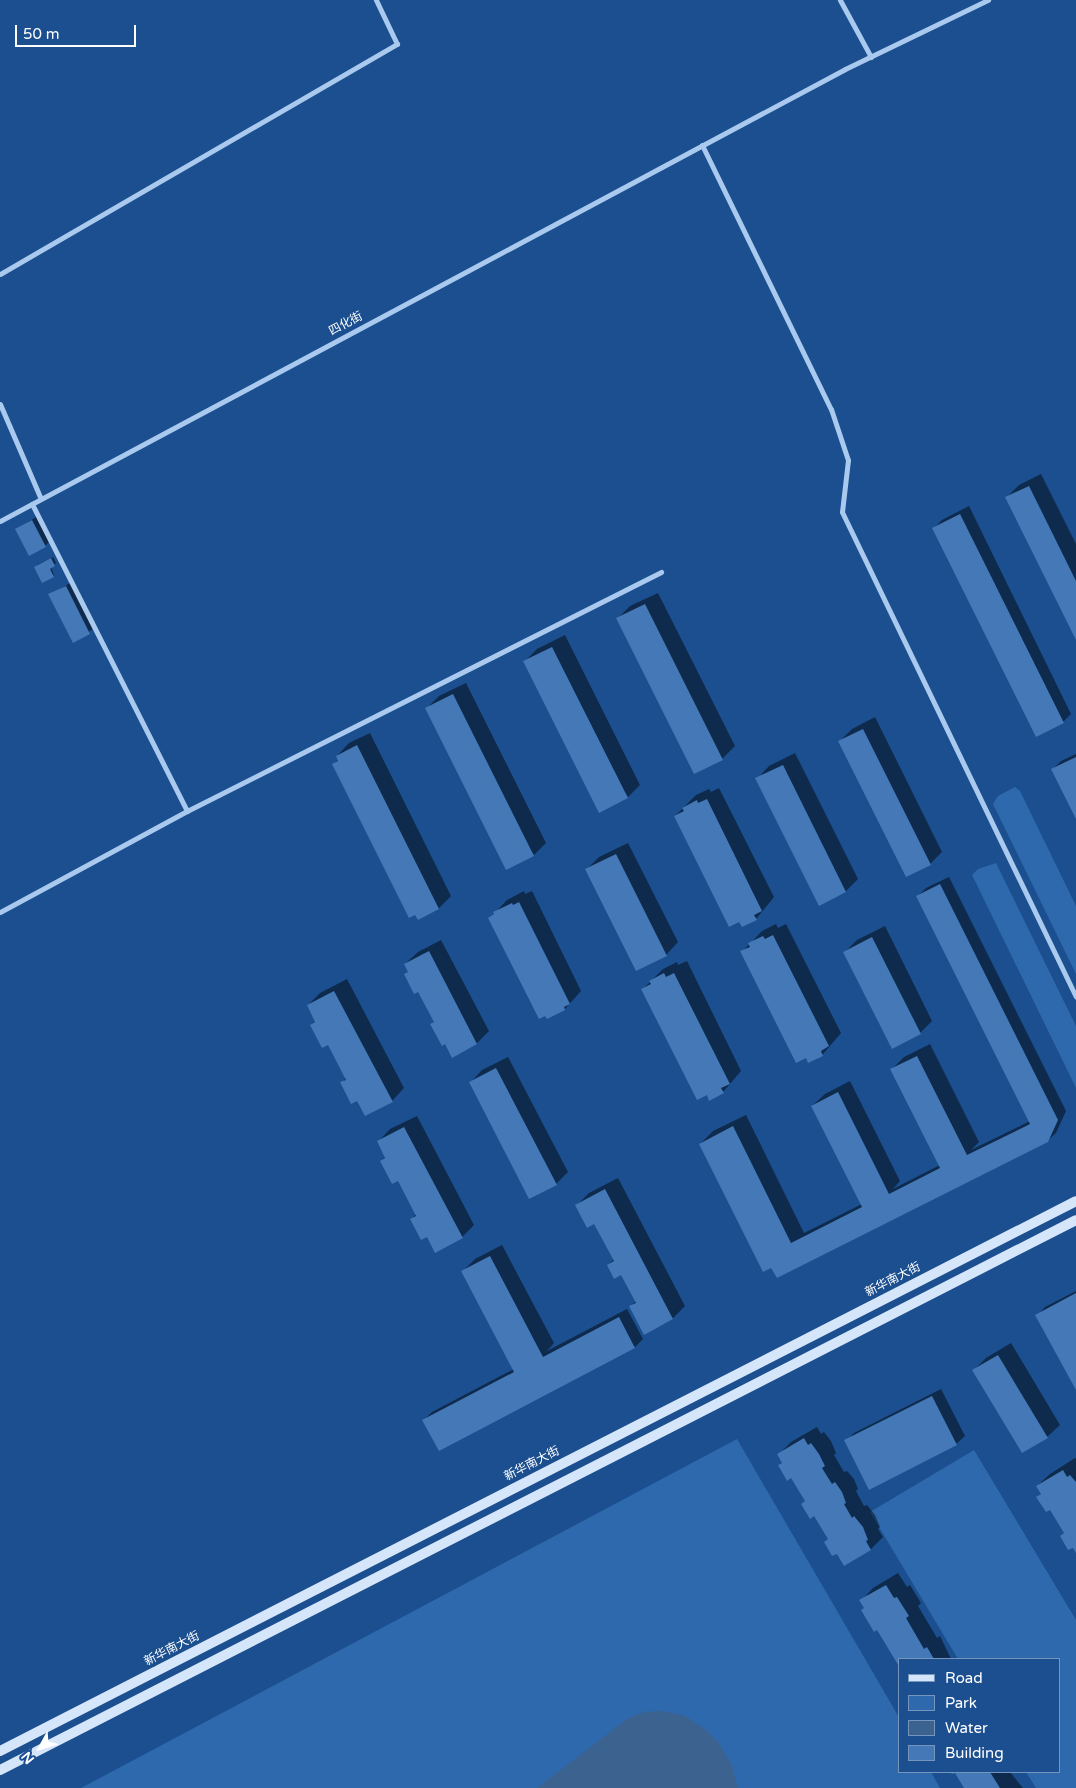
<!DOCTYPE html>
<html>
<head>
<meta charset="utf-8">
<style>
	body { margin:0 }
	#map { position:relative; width:1076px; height:1788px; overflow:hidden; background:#1b4f8f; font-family:"Varela Round","Noto Sans SC",sans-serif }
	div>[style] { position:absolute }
	.green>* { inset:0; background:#2e69ad }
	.water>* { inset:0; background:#3c6290 }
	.shadow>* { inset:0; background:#0007 }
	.building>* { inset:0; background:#4478b7 }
	.street>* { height:5px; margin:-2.5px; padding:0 2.5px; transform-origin:2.5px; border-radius:2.5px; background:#a9c9ee }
	.secondary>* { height:10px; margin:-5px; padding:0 5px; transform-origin:5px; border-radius:5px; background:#d6e6fa }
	span { translate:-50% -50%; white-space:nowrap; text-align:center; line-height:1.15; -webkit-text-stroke:4.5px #1b4f8f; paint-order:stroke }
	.street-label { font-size:12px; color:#fff }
	.legend { position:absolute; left:898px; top:1658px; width:162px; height:115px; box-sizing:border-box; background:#1b4f8f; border:1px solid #7695bc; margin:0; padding:6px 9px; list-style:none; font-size:15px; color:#fff }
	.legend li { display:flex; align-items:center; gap:10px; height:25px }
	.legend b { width:25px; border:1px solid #7695bc }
	.north { position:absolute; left:15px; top:1723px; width:50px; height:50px; -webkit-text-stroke:4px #1b4f8f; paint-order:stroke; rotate:231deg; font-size:14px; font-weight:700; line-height:20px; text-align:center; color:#fff }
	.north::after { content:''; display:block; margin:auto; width:18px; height:22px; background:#fff; clip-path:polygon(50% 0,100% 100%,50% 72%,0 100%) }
	.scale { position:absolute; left:15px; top:25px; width:121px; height:22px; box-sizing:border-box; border:2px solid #fff; border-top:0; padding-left:6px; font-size:15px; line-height:18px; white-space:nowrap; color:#fff; -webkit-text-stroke:4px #1b4f8f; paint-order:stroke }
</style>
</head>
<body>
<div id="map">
	<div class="green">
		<i style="clip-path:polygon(1015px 787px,1020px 791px,1076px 906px,1076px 974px,993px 804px,998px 796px)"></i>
		<i style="clip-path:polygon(996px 863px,1076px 1026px,1076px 1088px,972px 875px,978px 869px)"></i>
		<i style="clip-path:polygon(737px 1439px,900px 1719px,900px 1772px,931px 1772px,940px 1788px,81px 1788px)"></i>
		<i style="clip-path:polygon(974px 1450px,1076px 1620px,1076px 1788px,1036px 1788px,1026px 1772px,1060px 1772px,1060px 1659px,958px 1659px,870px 1512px)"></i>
	</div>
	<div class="water">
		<i style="clip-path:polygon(662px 1711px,685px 1716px,705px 1729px,719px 1743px,732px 1766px,738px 1788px,537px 1788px,627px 1719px,644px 1712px)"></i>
	</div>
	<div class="shadow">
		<i style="clip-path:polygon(1041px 474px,1076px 544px,1076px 637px,1007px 497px,1019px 485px)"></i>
		<i style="clip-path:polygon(969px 506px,1071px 714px,1063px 722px,934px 528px,942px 520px)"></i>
		<i style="clip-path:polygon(36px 517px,49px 542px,45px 546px,17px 529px)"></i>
		<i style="clip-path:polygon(53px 557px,56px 563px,51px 567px,54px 575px,53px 576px,37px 565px)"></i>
		<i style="clip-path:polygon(70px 583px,93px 629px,74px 641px,50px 595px)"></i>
		<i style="clip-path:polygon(658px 593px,735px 746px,722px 759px,617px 619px,630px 606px)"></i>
		<i style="clip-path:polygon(565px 635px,640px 785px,628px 797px,524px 662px,537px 649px)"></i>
		<i style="clip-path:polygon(466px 683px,546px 843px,534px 855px,427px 708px,439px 696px)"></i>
		<i style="clip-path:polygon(875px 717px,942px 852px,930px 864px,840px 741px,852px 729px)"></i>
		<i style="clip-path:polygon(370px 733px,451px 896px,439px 908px,418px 918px,334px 764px,339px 759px,337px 756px,349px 743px)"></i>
		<i style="clip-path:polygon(795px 753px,858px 879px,846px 891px,820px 904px,757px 779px,769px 766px)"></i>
		<i style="clip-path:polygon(1076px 754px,1076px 816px,1053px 769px,1061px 761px)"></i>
		<i style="clip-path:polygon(719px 788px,774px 897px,756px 919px,675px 816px,696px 795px,709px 789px,711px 792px)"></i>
		<i style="clip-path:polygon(628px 843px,678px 942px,666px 955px,587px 869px,599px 857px)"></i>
		<i style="clip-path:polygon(949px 877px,1066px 1111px,1056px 1133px,1047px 1141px,777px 1276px,700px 1144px,713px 1131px,746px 1115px,804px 1233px,862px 1204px,812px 1106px,825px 1094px,850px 1081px,900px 1181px,893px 1189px,940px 1165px,892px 1069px,904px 1057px,930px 1044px,979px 1142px,971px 1150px,1030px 1121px,917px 897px,926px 888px)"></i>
		<i style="clip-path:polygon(524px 891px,525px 894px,532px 891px,581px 991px,565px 1009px,490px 918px,507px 900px)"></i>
		<i style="clip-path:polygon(776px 924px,778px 928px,786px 924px,841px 1033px,823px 1054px,809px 1061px,742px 952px,762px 931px)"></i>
		<i style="clip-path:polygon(885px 926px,932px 1021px,920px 1033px,845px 952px,857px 940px)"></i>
		<i style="clip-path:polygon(441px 940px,489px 1031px,477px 1043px,453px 1056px,432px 1024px,435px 1021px,419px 990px,405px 974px,409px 971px,405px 964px,418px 952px)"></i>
		<i style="clip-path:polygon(687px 961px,741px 1071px,723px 1092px,643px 989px,663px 969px,677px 962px,678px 965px)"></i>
		<i style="clip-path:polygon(347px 979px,404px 1088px,392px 1101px,357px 1099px,342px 1083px,346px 1078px,328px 1044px,311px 1025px,316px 1020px,308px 1005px,320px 993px)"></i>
		<i style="clip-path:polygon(508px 1057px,568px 1172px,556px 1184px,470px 1083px,482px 1070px)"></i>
		<i style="clip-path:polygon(417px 1116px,474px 1225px,462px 1237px,427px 1235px,412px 1219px,416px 1214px,398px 1180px,381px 1161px,386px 1156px,378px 1142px,390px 1129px)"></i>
		<i style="clip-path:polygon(618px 1178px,685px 1306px,673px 1318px,644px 1333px,630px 1307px,636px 1301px,622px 1273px,608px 1265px,614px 1259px,595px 1222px,577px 1205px,589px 1193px)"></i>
		<i style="clip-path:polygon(502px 1245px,554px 1343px,547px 1351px,627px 1309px,643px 1339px,635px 1347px,424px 1420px,432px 1412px,514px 1369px,463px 1271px,475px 1259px)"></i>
		<i style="clip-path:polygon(1076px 1291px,1076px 1387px,1037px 1316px,1045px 1307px)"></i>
		<i style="clip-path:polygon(1011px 1343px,1060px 1425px,1047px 1437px,974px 1370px,986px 1358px)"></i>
		<i style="clip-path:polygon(941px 1389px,965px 1436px,956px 1444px,846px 1441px,854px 1433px)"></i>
		<i style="clip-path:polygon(817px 1427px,821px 1434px,824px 1432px,831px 1441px,836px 1453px,834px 1455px,844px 1472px,847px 1471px,854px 1479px,858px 1489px,856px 1491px,864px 1506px,867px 1505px,875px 1515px,880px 1527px,878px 1529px,883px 1537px,871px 1549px,844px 1565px,792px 1476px,779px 1465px,783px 1462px,778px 1455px,791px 1442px)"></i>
		<i style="clip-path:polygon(1075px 1458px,1076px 1459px,1076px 1551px,1061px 1536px,1065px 1532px,1050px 1508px,1038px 1497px,1042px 1493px,1037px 1486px,1050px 1474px)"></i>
		<i style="clip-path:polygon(898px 1573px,907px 1587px,910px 1585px,921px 1603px,918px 1606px,937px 1638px,940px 1636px,951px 1659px,900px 1659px,865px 1607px,861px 1601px,873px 1588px)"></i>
		<i style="clip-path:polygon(956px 1772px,1010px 1772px,1023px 1788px,965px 1788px)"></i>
	</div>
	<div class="building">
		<i style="clip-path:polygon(1029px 486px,1076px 581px,1076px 640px,1005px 497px)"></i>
		<i style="clip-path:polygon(960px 514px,1064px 723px,1036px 737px,932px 528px)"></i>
		<i style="clip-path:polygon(32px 520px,46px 547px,29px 556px,15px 529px)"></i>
		<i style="clip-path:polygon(51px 558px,55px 566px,50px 569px,54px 577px,42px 583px,34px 567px)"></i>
		<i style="clip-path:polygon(66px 586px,90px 634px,73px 643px,48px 594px)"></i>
		<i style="clip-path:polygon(645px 604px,723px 760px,694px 774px,616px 618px)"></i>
		<i style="clip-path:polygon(552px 647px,628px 798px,599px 813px,523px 661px)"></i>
		<i style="clip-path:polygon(453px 694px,534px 856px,506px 870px,425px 708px)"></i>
		<i style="clip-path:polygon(863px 729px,931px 865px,906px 877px,838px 741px)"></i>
		<i style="clip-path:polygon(357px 745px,439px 909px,418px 920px,415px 915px,409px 918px,332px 764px,338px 761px,336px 756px)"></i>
		<i style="clip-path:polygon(1076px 757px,1076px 819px,1051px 769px)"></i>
		<i style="clip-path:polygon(783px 765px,846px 892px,819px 906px,755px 778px)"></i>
		<i style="clip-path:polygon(707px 799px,762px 911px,754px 915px,757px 920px,742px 927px,739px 922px,729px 927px,674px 816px,684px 811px,682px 808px,697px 800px,698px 803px)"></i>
		<i style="clip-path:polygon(616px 854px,667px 956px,636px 971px,585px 869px)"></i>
		<i style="clip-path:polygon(940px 884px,1058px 1120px,1048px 1142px,777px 1278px,771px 1268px,763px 1272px,699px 1144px,733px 1126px,791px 1243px,862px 1207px,811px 1106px,838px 1092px,889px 1194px,940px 1168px,890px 1069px,917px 1056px,967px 1155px,1030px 1124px,916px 896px)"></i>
		<i style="clip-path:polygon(519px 902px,570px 1004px,564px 1007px,565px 1010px,547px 1019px,545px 1016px,539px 1019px,488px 918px,494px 914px,493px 912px,512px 903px,513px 905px)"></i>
		<i style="clip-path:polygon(773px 935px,829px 1046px,821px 1051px,823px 1056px,808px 1063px,806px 1058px,796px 1063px,740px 951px,750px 947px,748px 943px,763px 936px,765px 939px)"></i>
		<i style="clip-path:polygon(872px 937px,921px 1034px,892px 1049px,843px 952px)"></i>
		<i style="clip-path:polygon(429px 951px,477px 1044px,452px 1058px,445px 1044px,442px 1046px,430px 1024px,434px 1022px,418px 992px,414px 994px,404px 974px,408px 972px,404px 964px)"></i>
		<i style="clip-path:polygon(664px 973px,666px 977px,674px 973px,730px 1084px,721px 1088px,724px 1093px,709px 1101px,707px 1095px,697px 1100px,641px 989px,651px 984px,649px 981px)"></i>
		<i style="clip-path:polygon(334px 991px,393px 1102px,365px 1116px,357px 1101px,351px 1104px,340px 1082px,346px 1080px,328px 1045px,322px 1048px,310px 1025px,315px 1022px,307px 1005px)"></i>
		<i style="clip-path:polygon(496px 1068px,557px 1185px,529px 1199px,469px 1082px)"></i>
		<i style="clip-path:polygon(404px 1127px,463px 1238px,435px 1253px,427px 1237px,421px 1240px,410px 1219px,416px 1216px,398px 1181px,392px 1184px,380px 1161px,385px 1158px,377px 1141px)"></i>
		<i style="clip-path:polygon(605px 1189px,673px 1319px,644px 1335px,629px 1306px,636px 1303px,621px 1275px,614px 1279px,607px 1265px,614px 1261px,594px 1224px,587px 1228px,575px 1205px)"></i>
		<i style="clip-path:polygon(490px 1256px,543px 1357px,619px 1317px,635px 1348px,439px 1451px,422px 1420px,514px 1372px,461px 1271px)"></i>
		<i style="clip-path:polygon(1076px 1293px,1076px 1390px,1035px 1315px)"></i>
		<i style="clip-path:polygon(998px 1355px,1048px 1438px,1022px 1453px,972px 1370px)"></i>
		<i style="clip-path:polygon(932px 1396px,957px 1445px,869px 1490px,844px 1440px)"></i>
		<i style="clip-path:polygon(804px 1438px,808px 1445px,811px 1443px,819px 1454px,825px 1466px,822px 1468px,832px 1484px,835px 1482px,842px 1492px,846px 1503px,844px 1504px,852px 1518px,854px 1516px,863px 1527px,868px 1540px,866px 1541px,871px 1550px,844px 1566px,837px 1554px,832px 1556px,824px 1542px,828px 1539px,814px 1516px,810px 1519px,801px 1504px,805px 1501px,791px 1478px,787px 1481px,778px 1465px,782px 1463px,777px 1454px)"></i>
		<i style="clip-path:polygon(1063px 1470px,1067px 1477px,1070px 1475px,1076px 1482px,1076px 1553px,1073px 1548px,1068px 1550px,1060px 1536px,1064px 1533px,1050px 1510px,1046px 1512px,1036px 1497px,1041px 1494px,1036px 1486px)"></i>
		<i style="clip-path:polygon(886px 1585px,894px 1598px,897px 1597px,909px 1616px,906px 1618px,924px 1649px,927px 1647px,934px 1659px,900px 1659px,900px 1668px,877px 1630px,874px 1632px,861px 1610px,864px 1608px,859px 1600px)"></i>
		<i style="clip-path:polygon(950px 1772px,990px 1772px,1000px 1788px,964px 1788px,955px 1773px,952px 1774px)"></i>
	</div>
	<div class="street">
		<i style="left:840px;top:0;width:65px;rotate:61.5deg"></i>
		<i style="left:702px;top:145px;width:294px;rotate:64deg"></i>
		<i style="left:831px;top:409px;width:54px;rotate:71.6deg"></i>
		<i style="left:848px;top:460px;width:52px;rotate:96.6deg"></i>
		<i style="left:842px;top:512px;width:538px;rotate:64.24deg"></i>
		<i style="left:0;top:274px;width:459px;rotate:-30.1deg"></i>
		<i style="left:397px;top:44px;width:49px;rotate:-115.5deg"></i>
		<i style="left:0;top:404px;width:103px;rotate:66.7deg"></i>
		<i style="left:32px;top:504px;width:344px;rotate:63.2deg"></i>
		<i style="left:0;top:521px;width:958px;rotate:-28.14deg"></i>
		<i style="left:845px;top:69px;width:159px;rotate:-25.8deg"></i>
		<i style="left:0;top:912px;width:213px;rotate:-28.4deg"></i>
		<i style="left:187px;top:811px;width:531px;rotate:-26.76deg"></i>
	</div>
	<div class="secondary">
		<i style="left:0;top:1751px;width:1208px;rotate:-27.07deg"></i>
		<i style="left:0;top:1770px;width:1208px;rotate:-27.07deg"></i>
	</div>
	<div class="street-label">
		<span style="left:346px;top:324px;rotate:-28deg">四化街</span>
		<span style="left:893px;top:1280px;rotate:-27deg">新华南大街</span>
		<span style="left:532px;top:1464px;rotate:-27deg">新华南大街</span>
		<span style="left:172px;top:1649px;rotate:-27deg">新华南大街</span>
	</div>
	<ul class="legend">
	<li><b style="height:6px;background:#d6e6fa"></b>Road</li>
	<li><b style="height:14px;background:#2e69ad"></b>Park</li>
	<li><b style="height:14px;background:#3c6290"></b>Water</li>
	<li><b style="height:14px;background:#4478b7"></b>Building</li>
	</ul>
	<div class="north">N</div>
	<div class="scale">50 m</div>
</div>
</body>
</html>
